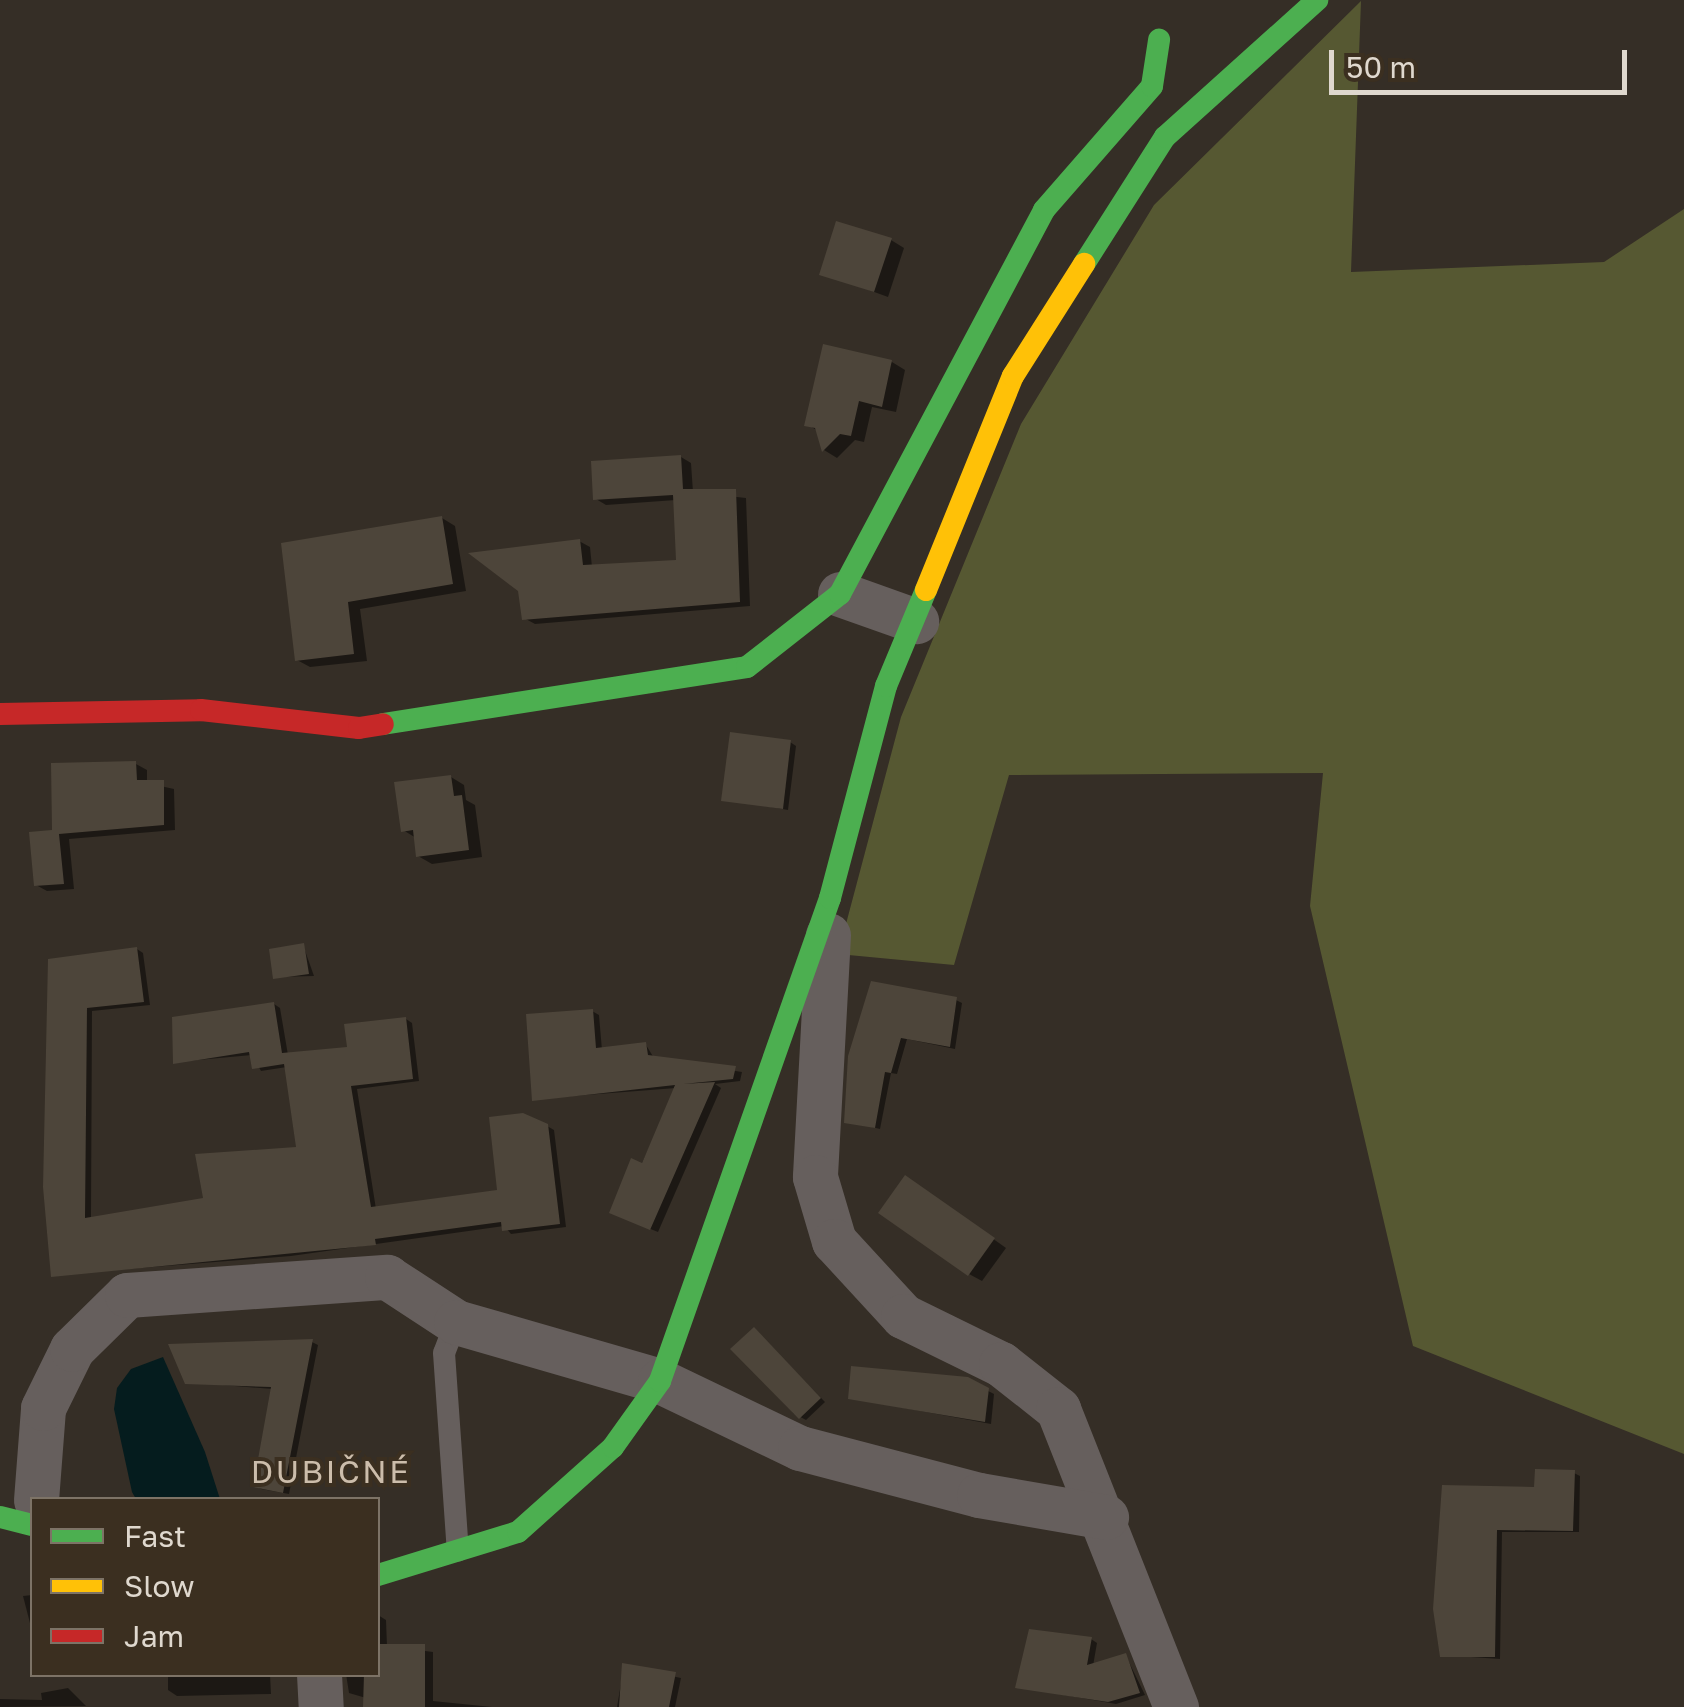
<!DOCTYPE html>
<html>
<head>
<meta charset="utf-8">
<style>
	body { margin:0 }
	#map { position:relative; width:1684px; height:1707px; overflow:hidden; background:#352e26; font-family:"Golos Text",sans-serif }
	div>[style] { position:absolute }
	.forest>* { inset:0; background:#565832 }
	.water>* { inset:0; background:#051c1e }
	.shadow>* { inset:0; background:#0007 }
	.building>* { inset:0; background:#4d453a }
	.lane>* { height:22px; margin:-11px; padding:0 11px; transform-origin:11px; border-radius:11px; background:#665f5d }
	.street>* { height:45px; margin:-22.5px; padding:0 22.5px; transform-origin:22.5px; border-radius:22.5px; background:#665f5d }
	.fast>* { height:22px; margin:-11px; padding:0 11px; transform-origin:11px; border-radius:11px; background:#4caf50 }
	.slow>* { height:22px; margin:-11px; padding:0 11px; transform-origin:11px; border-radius:11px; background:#ffc107 }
	.jam>* { height:22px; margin:-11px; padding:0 11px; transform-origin:11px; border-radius:11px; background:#c62828 }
	span { translate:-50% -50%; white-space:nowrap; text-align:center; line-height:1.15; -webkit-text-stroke:8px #3b2f20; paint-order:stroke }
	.quarter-label { font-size:32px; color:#ccbdab; letter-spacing:2.5px }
	.legend { position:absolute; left:30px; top:1497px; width:350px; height:180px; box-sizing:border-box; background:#3b2f20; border:2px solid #7d7366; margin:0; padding:12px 18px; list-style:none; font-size:30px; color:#dfd8ce }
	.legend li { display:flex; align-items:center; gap:20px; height:50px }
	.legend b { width:50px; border:2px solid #7d7366 }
	.scale { position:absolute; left:1329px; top:50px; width:298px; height:45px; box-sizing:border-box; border:5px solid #dfd8ce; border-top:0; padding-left:12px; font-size:30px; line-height:35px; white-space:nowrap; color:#dfd8ce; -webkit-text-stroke:8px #3b2f20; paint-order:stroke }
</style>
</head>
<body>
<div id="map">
	<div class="forest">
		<i style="clip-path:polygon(1361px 1px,1351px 272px,1604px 262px,1684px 209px,1684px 1454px,1413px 1346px,1310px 906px,1323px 773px,1009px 775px,954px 965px,838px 954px,901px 717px,1021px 424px,1154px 205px)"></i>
	</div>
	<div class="water">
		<i style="clip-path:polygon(163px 1357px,205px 1452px,220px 1499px,136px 1499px,132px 1492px,114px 1409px,117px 1388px,131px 1369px)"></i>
	</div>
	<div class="shadow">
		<i style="clip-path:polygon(891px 240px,904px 248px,888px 297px,822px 273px)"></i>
		<i style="clip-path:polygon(892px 362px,905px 370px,896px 412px,872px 407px,864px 442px,855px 440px,837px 458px,824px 450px,818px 431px,807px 424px)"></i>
		<i style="clip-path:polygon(681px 457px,691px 463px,693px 492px,746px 498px,750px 606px,535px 624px,524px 618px,579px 541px,590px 547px,592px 567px,679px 562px,676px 500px,606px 505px,596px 499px)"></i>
		<i style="clip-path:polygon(442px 518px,455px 526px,466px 591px,360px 609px,367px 661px,310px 667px,297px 660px,284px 545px)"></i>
		<i style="clip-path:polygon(790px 742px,796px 746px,788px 810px,724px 799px)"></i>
		<i style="clip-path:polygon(136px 764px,147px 770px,147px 783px,174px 789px,175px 830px,69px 839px,74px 889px,47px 891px,36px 885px,55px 832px)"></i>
		<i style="clip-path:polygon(451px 777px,464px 785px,466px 800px,475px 805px,482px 857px,432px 864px,418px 856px,416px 838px,403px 830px)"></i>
		<i style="clip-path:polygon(303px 945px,314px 976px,275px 977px)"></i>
		<i style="clip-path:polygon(137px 949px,143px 953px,150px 1005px,92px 1011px,91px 1220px,206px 1200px,299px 1149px,287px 1067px,261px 1071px,252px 1055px,176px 1062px,274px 1004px,280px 1008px,288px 1055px,350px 1049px,406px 1019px,412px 1023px,419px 1081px,357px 1089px,376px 1209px,500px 1192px,547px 1126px,554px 1130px,566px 1227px,511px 1234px,504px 1226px,291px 1256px,53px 1275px,50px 962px)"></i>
		<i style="clip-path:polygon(956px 1000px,962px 1003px,955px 1049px,907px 1039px,897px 1074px,891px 1073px,880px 1129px,847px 1121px,850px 1056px)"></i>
		<i style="clip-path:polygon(592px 1011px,599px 1015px,602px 1050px,646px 1045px,654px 1058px,742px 1072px,740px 1081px,715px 1084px,721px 1088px,658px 1232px,618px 1216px,676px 1088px,534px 1099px)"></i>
		<i style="clip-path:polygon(919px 1186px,1006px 1248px,982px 1281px,969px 1274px)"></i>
		<i style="clip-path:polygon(755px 1330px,825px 1402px,806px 1420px,793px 1413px)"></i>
		<i style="clip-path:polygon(312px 1342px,318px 1345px,289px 1494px,261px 1489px,255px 1486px,273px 1389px,186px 1382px)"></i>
		<i style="clip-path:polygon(967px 1380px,994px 1394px,991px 1424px,850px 1398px)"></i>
		<i style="clip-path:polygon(1574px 1473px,1580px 1476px,1579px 1532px,1502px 1532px,1500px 1659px,1442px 1655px,1444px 1488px,1537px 1489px)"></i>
		<i style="clip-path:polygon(32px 1595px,32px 1627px,31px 1627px,23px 1596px)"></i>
		<i style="clip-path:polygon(378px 1615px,386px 1620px,387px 1646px,433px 1652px,433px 1701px,492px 1707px,366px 1707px,366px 1698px,349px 1693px,346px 1674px,378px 1674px)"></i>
		<i style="clip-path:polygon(1091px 1639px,1097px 1643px,1093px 1666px,1126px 1656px,1145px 1695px,1116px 1704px,1018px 1687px)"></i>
		<i style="clip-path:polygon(624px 1666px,681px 1678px,675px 1707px,617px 1707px)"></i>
		<i style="clip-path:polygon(156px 1674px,270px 1674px,271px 1694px,177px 1696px,168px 1690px,168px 1676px)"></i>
		<i style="clip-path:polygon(68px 1688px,86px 1706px,0 1707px,0 1699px,42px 1700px,41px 1693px)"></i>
	</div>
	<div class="building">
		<i style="clip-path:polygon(836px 221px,892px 238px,874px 292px,819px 275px)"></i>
		<i style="clip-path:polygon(823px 344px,892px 360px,882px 407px,859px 401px,851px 436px,840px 434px,822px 452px,815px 428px,804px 426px)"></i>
		<i style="clip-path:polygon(681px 455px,683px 489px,736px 489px,740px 602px,522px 620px,518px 591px,468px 553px,580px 539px,583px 565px,676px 560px,673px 495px,593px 500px,591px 461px)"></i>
		<i style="clip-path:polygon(442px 516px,453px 584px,348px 602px,354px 654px,295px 661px,281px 543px)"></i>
		<i style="clip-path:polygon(730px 732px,791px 740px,783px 809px,721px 801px)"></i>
		<i style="clip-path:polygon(136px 761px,137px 780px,164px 780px,164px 825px,59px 834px,64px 884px,34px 886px,29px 832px,52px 830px,51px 763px)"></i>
		<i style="clip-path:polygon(451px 775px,454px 796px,462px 795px,469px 850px,416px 857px,413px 830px,401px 832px,394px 782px)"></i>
		<i style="clip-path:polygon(304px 943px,309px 974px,273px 979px,269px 949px)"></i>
		<i style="clip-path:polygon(137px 947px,144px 1002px,87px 1008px,85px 1218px,203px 1198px,195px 1154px,296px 1147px,284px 1064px,252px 1069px,249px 1052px,173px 1064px,172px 1017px,274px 1002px,282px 1053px,347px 1047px,344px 1024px,406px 1017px,413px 1079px,351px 1086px,371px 1207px,497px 1190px,489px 1117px,523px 1113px,548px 1124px,560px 1224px,502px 1231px,501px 1222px,375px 1239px,376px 1245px,51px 1277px,43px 1187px,48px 959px)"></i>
		<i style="clip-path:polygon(871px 981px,957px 997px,950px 1047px,901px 1038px,891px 1073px,885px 1072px,875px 1128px,844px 1123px,848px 1056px)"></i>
		<i style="clip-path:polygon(593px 1009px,596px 1048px,646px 1042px,648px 1055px,736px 1066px,733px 1079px,683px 1084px,715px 1082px,650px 1230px,609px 1213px,631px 1158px,642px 1163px,675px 1085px,532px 1101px,526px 1014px)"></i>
		<i style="clip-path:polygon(905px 1175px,995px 1238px,968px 1276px,878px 1213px)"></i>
		<i style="clip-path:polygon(754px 1327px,821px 1398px,799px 1419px,730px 1349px)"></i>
		<i style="clip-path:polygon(313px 1339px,283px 1493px,253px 1487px,271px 1387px,185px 1384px,168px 1344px)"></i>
		<i style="clip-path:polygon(851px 1366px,968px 1377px,989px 1388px,985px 1422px,848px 1399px)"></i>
		<i style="clip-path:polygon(1535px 1469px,1575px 1470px,1573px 1531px,1497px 1530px,1495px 1657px,1440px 1657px,1433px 1609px,1442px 1485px,1534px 1487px)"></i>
		<i style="clip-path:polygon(1029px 1629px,1092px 1637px,1087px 1665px,1126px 1653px,1140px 1693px,1108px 1702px,1015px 1688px)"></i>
		<i style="clip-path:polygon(378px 1644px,425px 1644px,425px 1707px,363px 1707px,364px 1674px,378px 1674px)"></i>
		<i style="clip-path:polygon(622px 1663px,676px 1672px,669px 1707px,619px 1707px)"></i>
	</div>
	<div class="lane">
		<i style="left:456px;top:1322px;width:33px;rotate:111deg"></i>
		<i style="left:444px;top:1353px;width:198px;rotate:86deg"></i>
	</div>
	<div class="street">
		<i style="left:840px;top:594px;width:81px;rotate:19.6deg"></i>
		<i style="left:828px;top:935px;width:242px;rotate:93.1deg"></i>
		<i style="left:815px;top:1177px;width:67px;rotate:73.5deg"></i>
		<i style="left:834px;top:1241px;width:102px;rotate:47.4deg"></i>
		<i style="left:903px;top:1316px;width:109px;rotate:26.1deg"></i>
		<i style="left:1001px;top:1364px;width:73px;rotate:38.3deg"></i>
		<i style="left:1058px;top:1409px;width:321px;rotate:68.4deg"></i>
		<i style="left:36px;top:1500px;width:92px;rotate:-85.6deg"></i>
		<i style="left:43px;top:1408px;width:66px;rotate:-63.8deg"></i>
		<i style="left:72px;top:1349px;width:77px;rotate:-44.5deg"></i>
		<i style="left:127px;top:1295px;width:261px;rotate:-4deg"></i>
		<i style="left:387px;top:1277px;width:82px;rotate:33.1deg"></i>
		<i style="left:456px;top:1322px;width:212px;rotate:16.1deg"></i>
		<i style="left:660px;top:1381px;width:155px;rotate:25.6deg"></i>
		<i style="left:800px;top:1448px;width:185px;rotate:14.7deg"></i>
		<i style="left:979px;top:1495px;width:129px;rotate:9.8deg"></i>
		<i style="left:319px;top:1674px;width:33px;rotate:87deg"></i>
	</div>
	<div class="fast">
		<i style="left:1084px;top:264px;width:151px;rotate:-57.5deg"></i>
		<i style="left:1165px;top:137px;width:205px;rotate:-42deg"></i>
		<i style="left:383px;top:724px;width:368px;rotate:-8.9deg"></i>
		<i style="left:747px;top:667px;width:118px;rotate:-38.1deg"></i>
		<i style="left:840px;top:594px;width:435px;rotate:-62deg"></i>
		<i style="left:1044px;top:210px;width:164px;rotate:-48.9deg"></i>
		<i style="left:1152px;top:86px;width:47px;rotate:-81.3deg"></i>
		<i style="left:0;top:1517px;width:33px;rotate:14deg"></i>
		<i style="left:378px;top:1575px;width:146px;rotate:-17.1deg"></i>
		<i style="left:518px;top:1532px;width:127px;rotate:-41.8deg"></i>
		<i style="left:613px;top:1447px;width:81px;rotate:-54.5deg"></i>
		<i style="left:660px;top:1381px;width:512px;rotate:-70.61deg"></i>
		<i style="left:830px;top:898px;width:219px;rotate:-75.2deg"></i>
		<i style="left:886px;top:686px;width:104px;rotate:-67.4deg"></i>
	</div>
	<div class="slow">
		<i style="left:926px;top:590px;width:231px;rotate:-67.9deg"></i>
		<i style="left:1013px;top:376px;width:133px;rotate:-57.6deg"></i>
	</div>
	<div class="jam">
		<i style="left:0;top:714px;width:201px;rotate:-1.1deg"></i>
		<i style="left:201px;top:710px;width:159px;rotate:6.5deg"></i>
		<i style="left:359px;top:728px;width:24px;rotate:-9deg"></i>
	</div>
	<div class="quarter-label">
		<span style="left:331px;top:1471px">DUBIČNÉ</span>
	</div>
	<ul class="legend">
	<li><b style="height:12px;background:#4caf50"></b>Fast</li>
	<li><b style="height:12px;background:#ffc107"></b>Slow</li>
	<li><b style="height:12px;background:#c62828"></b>Jam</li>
	</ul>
	<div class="scale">50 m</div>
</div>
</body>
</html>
